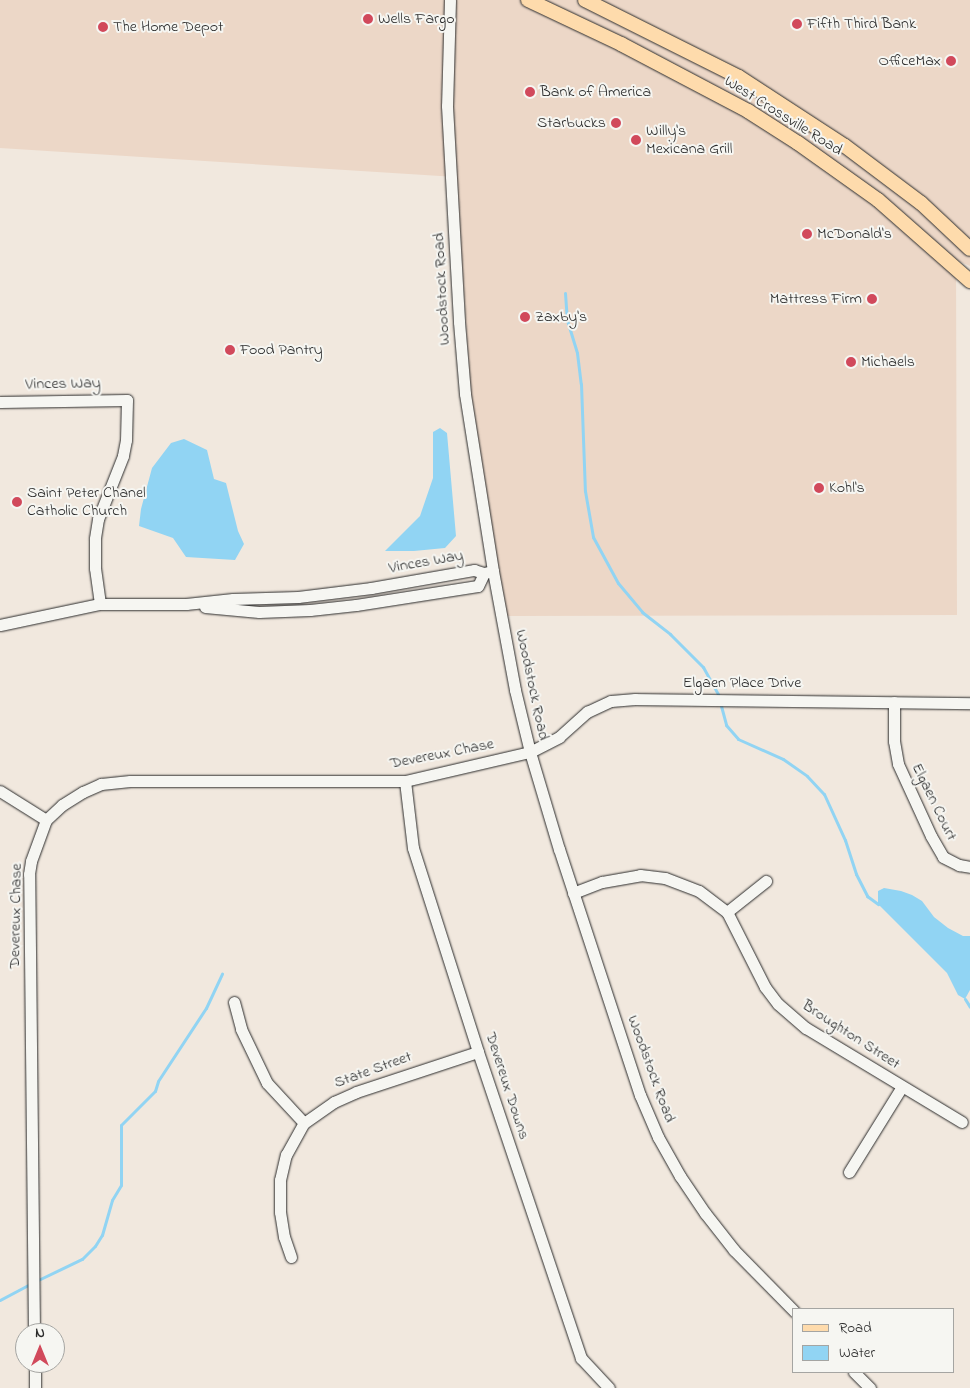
<!DOCTYPE html>
<html>
<head>
<meta charset="utf-8">
<style>
	body { margin:0 }
	#map { position:relative; width:970px; height:1388px; overflow:hidden; background:#f1e8de; font-family:"Indie Flower",sans-serif }
	div>[style] { position:absolute }
	.built>* { inset:0; background:#ecd7c7 }
	.water>* { inset:0; background:#91d4f3 }
	.stream>* { height:3px; margin:-1.5px; padding:0 1.5px; transform-origin:1.5px; border-radius:1.5px; background:#91d4f3 }
	.roads { filter:drop-shadow(0 0 1px #2b2b2b) drop-shadow(0 0 1px #2b2b2b) }
	.minor>* { height:11px; margin:-5.5px; padding:0 5.5px; transform-origin:5.5px; border-radius:5.5px; background:#f6f6f2 }
	.major>* { height:14px; margin:-7px; padding:0 7px; transform-origin:7px; border-radius:7px; background:#fedbac }
	.dots>* { width:14px; height:14px; translate:-50% -50%; box-sizing:border-box; border:2px solid #f6f6f2; border-radius:50% }
	span { translate:-50% -50%; white-space:nowrap; text-align:center; line-height:1.15; -webkit-text-stroke:4px #f6f6f2; paint-order:stroke }
	.poi-label { font-size:16px; color:#2b2b2b }
	.left { translate:0 -50%; text-align:left }
	.right { translate:-100% -50%; text-align:right }
	.street-label { font-size:16px; color:#2b2b2b }
	.legend { position:absolute; left:792px; top:1308px; width:162px; height:65px; box-sizing:border-box; background:#f6f6f2; border:1px solid #a5a5a2; margin:0; padding:6px 9px; list-style:none; font-size:15px; color:#2b2b2b }
	.legend li { display:flex; align-items:center; gap:10px; height:25px }
	.legend b { width:25px; border:1px solid #a5a5a2 }
	.north { position:absolute; left:15px; top:1323px; width:50px; height:50px; box-sizing:border-box; background:#f6f6f2; border:1px solid #a5a5a2; border-radius:50%; rotate:0deg; font-size:14px; font-weight:700; line-height:20px; text-align:center; color:#2b2b2b }
	.north::after { content:''; display:block; margin:auto; width:18px; height:22px; background:#d1495b; clip-path:polygon(50% 0,100% 100%,50% 72%,0 100%) }
</style>
</head>
<body>
<div id="map">
	<div class="built">
		<i style="clip-path:polygon(0 0,970px 0,970px 266px,956px 260px,957px 615px,501px 616px,477px 484px,456px 177px,0 148px)"></i>
	</div>
	<div class="water">
		<i style="clip-path:polygon(440px 428px,447px 433px,456px 536px,445px 548px,414px 551px,385px 551px,420px 516px,433px 478px,433px 432px)"></i>
		<i style="clip-path:polygon(184px 439px,207px 450px,214px 479px,226px 483px,238px 531px,244px 544px,235px 560px,186px 557px,173px 538px,139px 526px,141px 509px,152px 468px,171px 443px)"></i>
		<i style="clip-path:polygon(884px 888px,901px 891px,912px 895px,922px 901px,934px 917px,948px 928px,963px 936px,970px 936px,970px 990px,965px 999px,958px 995px,947px 973px,878px 904px,878px 891px)"></i>
	</div>
	<div class="stream">
		<i style="left:565px;top:293px;width:27px;rotate:86deg"></i>
		<i style="left:567px;top:320px;width:34px;rotate:73deg"></i>
		<i style="left:577px;top:353px;width:31px;rotate:83deg"></i>
		<i style="left:581px;top:384px;width:107px;rotate:87.9deg"></i>
		<i style="left:585px;top:491px;width:47px;rotate:80.1deg"></i>
		<i style="left:593px;top:537px;width:52px;rotate:61.5deg"></i>
		<i style="left:618px;top:583px;width:38px;rotate:50deg"></i>
		<i style="left:642px;top:612px;width:36px;rotate:38deg"></i>
		<i style="left:670px;top:634px;width:47px;rotate:45deg"></i>
		<i style="left:703px;top:667px;width:33px;rotate:61deg"></i>
		<i style="left:720px;top:702px;width:24px;rotate:75deg"></i>
		<i style="left:726px;top:725px;width:18px;rotate:49deg"></i>
		<i style="left:738px;top:739px;width:49px;rotate:24deg"></i>
		<i style="left:783px;top:759px;width:29px;rotate:35deg"></i>
		<i style="left:807px;top:776px;width:25px;rotate:47deg"></i>
		<i style="left:824px;top:794px;width:51px;rotate:65.5deg"></i>
		<i style="left:845px;top:840px;width:36px;rotate:72deg"></i>
		<i style="left:856px;top:874px;width:25px;rotate:63deg"></i>
		<i style="left:867px;top:896px;width:14px;rotate:36deg"></i>
		<i style="left:965px;top:999px;width:9px;rotate:58deg"></i>
		<i style="left:36px;top:1281px;width:51px;rotate:-25.6deg"></i>
		<i style="left:82px;top:1259px;width:18px;rotate:-45deg"></i>
		<i style="left:95px;top:1246px;width:13px;rotate:-58deg"></i>
		<i style="left:102px;top:1235px;width:36px;rotate:-74deg"></i>
		<i style="left:112px;top:1200px;width:17px;rotate:-59deg"></i>
		<i style="left:121px;top:1185px;width:60px;rotate:-90deg"></i>
		<i style="left:121px;top:1125px;width:48px;rotate:-45deg"></i>
		<i style="left:155px;top:1091px;width:10px;rotate:-73deg"></i>
		<i style="left:158px;top:1081px;width:87px;rotate:-56.7deg"></i>
		<i style="left:206px;top:1008px;width:38px;rotate:-65deg"></i>
		<i style="left:0;top:1300px;width:34px;rotate:-28deg"></i>
	</div>
	<div class="roads">
		<div class="minor">
			<i style="left:450px;top:0;width:106px;rotate:91.6deg"></i>
			<i style="left:447px;top:106px;width:216px;rotate:86.8deg"></i>
			<i style="left:459px;top:322px;width:72px;rotate:85.2deg"></i>
			<i style="left:465px;top:394px;width:179px;rotate:81deg"></i>
			<i style="left:493px;top:571px;width:121px;rotate:79.5deg"></i>
			<i style="left:515px;top:690px;width:64px;rotate:76.4deg"></i>
			<i style="left:530px;top:752px;width:101px;rotate:73.4deg"></i>
			<i style="left:559px;top:849px;width:259px;rotate:71.8deg"></i>
			<i style="left:640px;top:1095px;width:46px;rotate:66.8deg"></i>
			<i style="left:658px;top:1137px;width:45px;rotate:60.6deg"></i>
			<i style="left:680px;top:1176px;width:45px;rotate:56deg"></i>
			<i style="left:705px;top:1213px;width:47px;rotate:51.9deg"></i>
			<i style="left:734px;top:1250px;width:86px;rotate:45.5deg"></i>
			<i style="left:0;top:402px;width:127px;rotate:-0.9deg"></i>
			<i style="left:127px;top:400px;width:40px;rotate:91.4deg"></i>
			<i style="left:126px;top:440px;width:16px;rotate:101deg"></i>
			<i style="left:123px;top:456px;width:68px;rotate:111.6deg"></i>
			<i style="left:98px;top:519px;width:20px;rotate:99deg"></i>
			<i style="left:95px;top:539px;width:29px;rotate:90deg"></i>
			<i style="left:95px;top:568px;width:36px;rotate:82deg"></i>
			<i style="left:205px;top:607px;width:54px;rotate:5.3deg"></i>
			<i style="left:259px;top:612px;width:51px;rotate:-2.2deg"></i>
			<i style="left:310px;top:610px;width:46px;rotate:-6.2deg"></i>
			<i style="left:356px;top:605px;width:123px;rotate:-8.9deg"></i>
			<i style="left:478px;top:586px;width:14px;rotate:-65deg"></i>
			<i style="left:0;top:625px;width:102px;rotate:-11.9deg"></i>
			<i style="left:100px;top:604px;width:86px"></i>
			<i style="left:186px;top:604px;width:47px;rotate:-6.1deg"></i>
			<i style="left:233px;top:599px;width:65px;rotate:-1.8deg"></i>
			<i style="left:298px;top:597px;width:74px;rotate:-7deg"></i>
			<i style="left:371px;top:588px;width:105px;rotate:-9.9deg"></i>
			<i style="left:474px;top:570px;width:10px;rotate:17deg"></i>
			<i style="left:484px;top:573px;width:9px;rotate:-13deg"></i>
			<i style="left:894px;top:702px;width:39px;rotate:90deg"></i>
			<i style="left:894px;top:741px;width:23px;rotate:80deg"></i>
			<i style="left:898px;top:764px;width:79px;rotate:65.4deg"></i>
			<i style="left:931px;top:836px;width:24px;rotate:60deg"></i>
			<i style="left:943px;top:857px;width:18px;rotate:27deg"></i>
			<i style="left:959px;top:865px;width:11px;rotate:10deg"></i>
			<i style="left:405px;top:781px;width:67px;rotate:83.2deg"></i>
			<i style="left:413px;top:848px;width:214px;rotate:72.3deg"></i>
			<i style="left:478px;top:1052px;width:323px;rotate:71.4deg"></i>
			<i style="left:581px;top:1358px;width:41px;rotate:47deg"></i>
			<i style="left:0;top:791px;width:54px;rotate:32.2deg"></i>
			<i style="left:573px;top:893px;width:31px;rotate:-21deg"></i>
			<i style="left:602px;top:882px;width:39px;rotate:-10deg"></i>
			<i style="left:640px;top:875px;width:25px;rotate:7deg"></i>
			<i style="left:665px;top:878px;width:36px;rotate:21deg"></i>
			<i style="left:699px;top:891px;width:35px;rotate:37deg"></i>
			<i style="left:727px;top:912px;width:84px;rotate:63.1deg"></i>
			<i style="left:765px;top:987px;width:21px;rotate:53deg"></i>
			<i style="left:778px;top:1004px;width:37px;rotate:41deg"></i>
			<i style="left:806px;top:1028px;width:182px;rotate:31.1deg"></i>
			<i style="left:727px;top:912px;width:50px;rotate:-38.5deg"></i>
			<i style="left:234px;top:1002px;width:28px;rotate:75deg"></i>
			<i style="left:241px;top:1029px;width:60px;rotate:64.3deg"></i>
			<i style="left:267px;top:1083px;width:54px;rotate:47.2deg"></i>
			<i style="left:849px;top:1172px;width:99px;rotate:-58.2deg"></i>
			<i style="left:291px;top:1257px;width:21px;rotate:-109deg"></i>
			<i style="left:284px;top:1237px;width:25px;rotate:-99deg"></i>
			<i style="left:280px;top:1212px;width:32px;rotate:-90deg"></i>
			<i style="left:280px;top:1180px;width:26px;rotate:-77deg"></i>
			<i style="left:286px;top:1155px;width:37px;rotate:-61deg"></i>
			<i style="left:304px;top:1123px;width:37px;rotate:-35deg"></i>
			<i style="left:334px;top:1102px;width:24px;rotate:-24deg"></i>
			<i style="left:356px;top:1092px;width:128px;rotate:-18.2deg"></i>
			<i style="left:34px;top:1333px;width:459px;rotate:-90.6deg"></i>
			<i style="left:29px;top:874px;width:13px;rotate:-81deg"></i>
			<i style="left:31px;top:861px;width:44px;rotate:-69.9deg"></i>
			<i style="left:46px;top:820px;width:22px;rotate:-43deg"></i>
			<i style="left:62px;top:805px;width:25px;rotate:-32deg"></i>
			<i style="left:83px;top:792px;width:20px;rotate:-24deg"></i>
			<i style="left:101px;top:784px;width:29px;rotate:-6deg"></i>
			<i style="left:130px;top:781px;width:275px"></i>
			<i style="left:405px;top:781px;width:128px;rotate:-13.1deg"></i>
			<i style="left:530px;top:752px;width:33px;rotate:-27deg"></i>
			<i style="left:559px;top:737px;width:38px;rotate:-42deg"></i>
			<i style="left:587px;top:712px;width:26px;rotate:-25deg"></i>
			<i style="left:611px;top:701px;width:24px;rotate:-5deg"></i>
			<i style="left:635px;top:699px;width:335px;rotate:0.7deg"></i>
			<i style="left:35px;top:1363px;width:25px;rotate:90deg"></i>
			<i style="left:854px;top:1372px;width:23px;rotate:45deg"></i>
		</div>
		<div class="major">
			<i style="left:528px;top:0;width:103px;rotate:25.3deg"></i>
			<i style="left:621px;top:44px;width:144px;rotate:27.8deg"></i>
			<i style="left:748px;top:111px;width:59px;rotate:32.6deg"></i>
			<i style="left:798px;top:143px;width:98px;rotate:35.5deg"></i>
			<i style="left:878px;top:200px;width:123px;rotate:41.4deg"></i>
			<i style="left:585px;top:0;width:172px;rotate:26.6deg"></i>
			<i style="left:739px;top:77px;width:126px;rotate:33.1deg"></i>
			<i style="left:845px;top:146px;width:95px;rotate:36.9deg"></i>
			<i style="left:921px;top:203px;width:67px;rotate:43.2deg"></i>
		</div>
	</div>
	<div class="dots">
		<i style="left:368px;top:19px;background:#d1495b"></i>
		<i style="left:797px;top:24px;background:#d1495b"></i>
		<i style="left:103px;top:27px;background:#d1495b"></i>
		<i style="left:951px;top:61px;background:#d1495b"></i>
		<i style="left:530px;top:92px;background:#d1495b"></i>
		<i style="left:616px;top:123px;background:#d1495b"></i>
		<i style="left:636px;top:140px;background:#d1495b"></i>
		<i style="left:807px;top:234px;background:#d1495b"></i>
		<i style="left:872px;top:299px;background:#d1495b"></i>
		<i style="left:525px;top:317px;background:#d1495b"></i>
		<i style="left:230px;top:350px;background:#d1495b"></i>
		<i style="left:851px;top:362px;background:#d1495b"></i>
		<i style="left:819px;top:488px;background:#d1495b"></i>
		<i style="left:17px;top:502px;background:#d1495b"></i>
	</div>
	<div class="poi-label">
		<span class="left" style="left:378px;top:19px">Wells Fargo</span>
		<span class="left" style="left:807px;top:24px">Fifth Third Bank</span>
		<span class="left" style="left:113px;top:27px">The Home Depot</span>
		<span class="right" style="left:941px;top:61px">OfficeMax</span>
		<span class="left" style="left:540px;top:92px">Bank of America</span>
		<span class="right" style="left:606px;top:123px">Starbucks</span>
		<span class="left" style="left:646px;top:140px">Willy's<br>Mexicana Grill</span>
		<span class="left" style="left:817px;top:234px">McDonald's</span>
		<span class="right" style="left:862px;top:299px">Mattress Firm</span>
		<span class="left" style="left:535px;top:317px">Zaxby's</span>
		<span class="left" style="left:240px;top:350px">Food Pantry</span>
		<span class="left" style="left:861px;top:362px">Michaels</span>
		<span class="left" style="left:829px;top:488px">Kohl's</span>
		<span class="left" style="left:27px;top:502px">Saint Peter Chanel<br>Catholic Church</span>
	</div>
	<div class="street-label">
		<span style="left:783px;top:116px;rotate:32deg">West Crossville Road</span>
		<span style="left:442px;top:289px;rotate:-93deg">Woodstock Road</span>
		<span style="left:63px;top:384px;rotate:-1deg">Vinces Way</span>
		<span style="left:426px;top:562px;rotate:-10deg">Vinces Way</span>
		<span style="left:742px;top:683px">Elgaen Place Drive</span>
		<span style="left:532px;top:685px;rotate:78deg">Woodstock Road</span>
		<span style="left:442px;top:754px;rotate:-11deg">Devereux Chase</span>
		<span style="left:934px;top:802px;rotate:64deg">Elgaen Court</span>
		<span style="left:16px;top:916px;rotate:-89deg">Devereux Chase</span>
		<span style="left:851px;top:1035px;rotate:33deg">Broughton Street</span>
		<span style="left:651px;top:1069px;rotate:70deg">Woodstock Road</span>
		<span style="left:373px;top:1070px;rotate:-20deg">State Street</span>
		<span style="left:507px;top:1086px;rotate:72deg">Devereux Downs</span>
	</div>
	<ul class="legend">
	<li><b style="height:6px;background:#fedbac"></b>Road</li>
	<li><b style="height:14px;background:#91d4f3"></b>Water</li>
	</ul>
	<div class="north">N</div>
</div>
</body>
</html>
